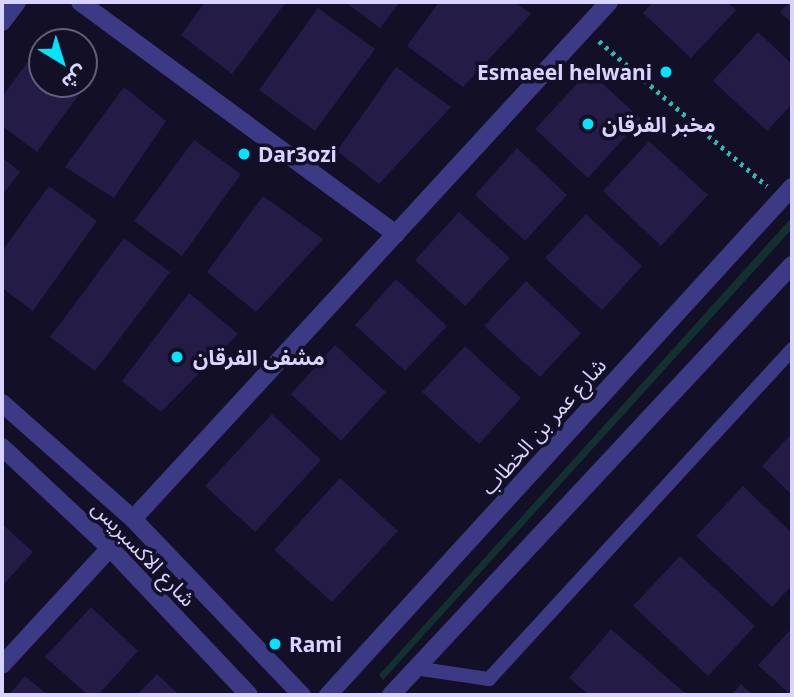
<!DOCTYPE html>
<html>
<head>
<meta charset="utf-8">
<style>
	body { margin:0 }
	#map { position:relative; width:794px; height:697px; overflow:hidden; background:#130f26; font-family:"Noto Sans","Noto Sans Arabic",sans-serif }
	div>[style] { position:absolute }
	.green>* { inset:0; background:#12302f }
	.building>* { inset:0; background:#241b47 }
	.path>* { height:4.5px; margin-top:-2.25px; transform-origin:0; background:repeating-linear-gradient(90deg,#2fb8b0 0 3.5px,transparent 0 8.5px) }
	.service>* { height:14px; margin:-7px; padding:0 7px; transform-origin:7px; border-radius:7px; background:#3d3a85 }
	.minor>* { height:18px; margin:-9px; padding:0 9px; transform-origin:9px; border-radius:9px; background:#3d3a85 }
	.tertiary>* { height:18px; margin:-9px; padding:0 9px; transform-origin:9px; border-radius:9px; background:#3d3a85 }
	.dots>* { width:19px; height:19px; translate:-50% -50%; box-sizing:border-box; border:4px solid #130f26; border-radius:50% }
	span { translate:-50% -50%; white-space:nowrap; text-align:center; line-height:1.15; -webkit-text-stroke:7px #130f26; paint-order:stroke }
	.poi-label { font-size:21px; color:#d9d4ff; font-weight:700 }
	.right { translate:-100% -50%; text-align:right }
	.left { translate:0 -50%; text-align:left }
	.street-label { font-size:21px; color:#d9d4ff }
	.frame { position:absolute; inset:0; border:4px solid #d9d4ff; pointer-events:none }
	.north { position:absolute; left:28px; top:28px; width:70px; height:70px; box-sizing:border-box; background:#130f26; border:2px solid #625e7d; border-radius:50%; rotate:142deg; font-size:19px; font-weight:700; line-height:28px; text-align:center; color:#d9d4ff }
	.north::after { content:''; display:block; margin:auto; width:24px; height:32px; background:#00e5ff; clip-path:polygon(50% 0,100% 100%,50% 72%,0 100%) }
</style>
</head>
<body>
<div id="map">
	<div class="green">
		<i style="clip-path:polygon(792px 217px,792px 229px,383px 680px,379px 675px)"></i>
	</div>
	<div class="building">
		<i style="clip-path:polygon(205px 2px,286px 2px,232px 74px,181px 35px)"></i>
		<i style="clip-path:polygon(345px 2px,400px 2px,380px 28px)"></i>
		<i style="clip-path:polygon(439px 2px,515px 2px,531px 14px,463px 87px,407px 46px)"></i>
		<i style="clip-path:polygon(653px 2px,727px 2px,736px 10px,691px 58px,643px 13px)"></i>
		<i style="clip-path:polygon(790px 2px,792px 2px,792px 23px,780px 12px)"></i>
		<i style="clip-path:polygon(318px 8px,375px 49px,315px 131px,259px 90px)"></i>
		<i style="clip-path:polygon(758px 32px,792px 64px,792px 104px,767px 131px,713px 81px)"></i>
		<i style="clip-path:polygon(42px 42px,42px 84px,84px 84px,84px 62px,96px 71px,37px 152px,2px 126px,2px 97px)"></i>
		<i style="clip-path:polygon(396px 67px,451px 107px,379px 184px,337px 151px)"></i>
		<i style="clip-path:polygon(589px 71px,641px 119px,588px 178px,535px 129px)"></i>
		<i style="clip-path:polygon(124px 87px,166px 121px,114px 198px,65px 167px)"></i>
		<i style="clip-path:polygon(194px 140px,241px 174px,182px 256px,134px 221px)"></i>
		<i style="clip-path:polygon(649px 141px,708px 195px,661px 246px,603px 191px)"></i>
		<i style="clip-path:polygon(517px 148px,567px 195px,525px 241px,475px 195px)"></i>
		<i style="clip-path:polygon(2px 157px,20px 172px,2px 195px)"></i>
		<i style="clip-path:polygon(49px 186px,97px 221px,33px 311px,2px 288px,2px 251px)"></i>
		<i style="clip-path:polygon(263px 196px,323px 239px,256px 312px,207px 272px)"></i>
		<i style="clip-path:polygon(459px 212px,510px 258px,465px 306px,415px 260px)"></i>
		<i style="clip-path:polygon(586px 214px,642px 266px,602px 310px,545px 258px)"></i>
		<i style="clip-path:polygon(124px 238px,170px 272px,95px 371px,50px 337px)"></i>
		<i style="clip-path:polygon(396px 279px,447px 326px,405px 371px,355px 325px)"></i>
		<i style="clip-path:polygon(526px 281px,581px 333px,540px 377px,484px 326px)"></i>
		<i style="clip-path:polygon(189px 293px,238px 334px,161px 412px,122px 381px)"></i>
		<i style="clip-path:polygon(335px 345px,386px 392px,341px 441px,291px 394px)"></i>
		<i style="clip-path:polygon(465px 346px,521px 398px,479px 444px,422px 392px)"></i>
		<i style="clip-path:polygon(272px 414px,321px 460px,255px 532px,205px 486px)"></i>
		<i style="clip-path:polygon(792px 433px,792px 495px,762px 466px)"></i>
		<i style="clip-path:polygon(340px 478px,398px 531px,332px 602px,274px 550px)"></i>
		<i style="clip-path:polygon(743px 486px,792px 533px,792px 585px,772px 607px,696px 536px)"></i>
		<i style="clip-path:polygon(2px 524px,33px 552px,2px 586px)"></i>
		<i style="clip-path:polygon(680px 556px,755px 626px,708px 676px,633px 606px)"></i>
		<i style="clip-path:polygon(91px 607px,138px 651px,98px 695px,88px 695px,45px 657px)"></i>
		<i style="clip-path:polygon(792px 628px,792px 695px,791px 695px,758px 665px)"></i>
		<i style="clip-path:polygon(611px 629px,687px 695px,589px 695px,569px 678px)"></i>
		<i style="clip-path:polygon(157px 674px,179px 695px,137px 695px)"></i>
		<i style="clip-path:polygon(25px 676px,48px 695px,9px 695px)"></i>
		<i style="clip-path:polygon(741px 684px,753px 695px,731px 695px)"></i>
	</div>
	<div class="path">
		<i style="left:599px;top:41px;width:222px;rotate:40.8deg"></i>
	</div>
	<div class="service">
		<i style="left:415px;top:668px;width:75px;rotate:8.5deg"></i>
		<i style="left:489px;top:679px;width:448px;rotate:-47.4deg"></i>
	</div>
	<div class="minor">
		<i style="left:80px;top:2px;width:392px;rotate:36.3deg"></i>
		<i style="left:2px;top:22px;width:25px;rotate:-53deg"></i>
		<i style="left:133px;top:519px;width:703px;rotate:-47.36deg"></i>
		<i style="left:2px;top:665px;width:159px;rotate:-47.3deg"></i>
	</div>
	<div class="tertiary">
		<i style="left:2px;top:403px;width:175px;rotate:41.5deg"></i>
		<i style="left:133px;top:519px;width:244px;rotate:46.2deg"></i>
		<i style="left:2px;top:447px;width:148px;rotate:43.1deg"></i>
		<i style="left:110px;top:548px;width:202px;rotate:46.6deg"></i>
		<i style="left:328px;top:695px;width:688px;rotate:-47.59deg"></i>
		<i style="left:391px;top:695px;width:588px;rotate:-47deg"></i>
	</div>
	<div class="dots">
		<i style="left:666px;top:72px;background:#00e5ff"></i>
		<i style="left:588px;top:124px;background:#00e5ff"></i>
		<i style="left:244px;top:154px;background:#00e5ff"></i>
		<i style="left:177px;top:357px;background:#00e5ff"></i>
		<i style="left:275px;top:644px;background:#00e5ff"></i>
	</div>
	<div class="poi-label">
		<span class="right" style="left:652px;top:72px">Esmaeel helwani</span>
		<span class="left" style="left:602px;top:124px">مخبر الفرقان</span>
		<span class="left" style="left:258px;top:154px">Dar3ozi</span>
		<span class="left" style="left:193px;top:357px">مشفى الفرقان</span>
		<span class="left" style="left:289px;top:644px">Rami</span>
	</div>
	<div class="street-label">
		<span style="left:543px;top:426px;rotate:-48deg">شارع عمر بن الخطاب</span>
		<span style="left:144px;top:553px;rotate:46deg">شارع الاكسبريس</span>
	</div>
	<div class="frame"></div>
	<div class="north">ش</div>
</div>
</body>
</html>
